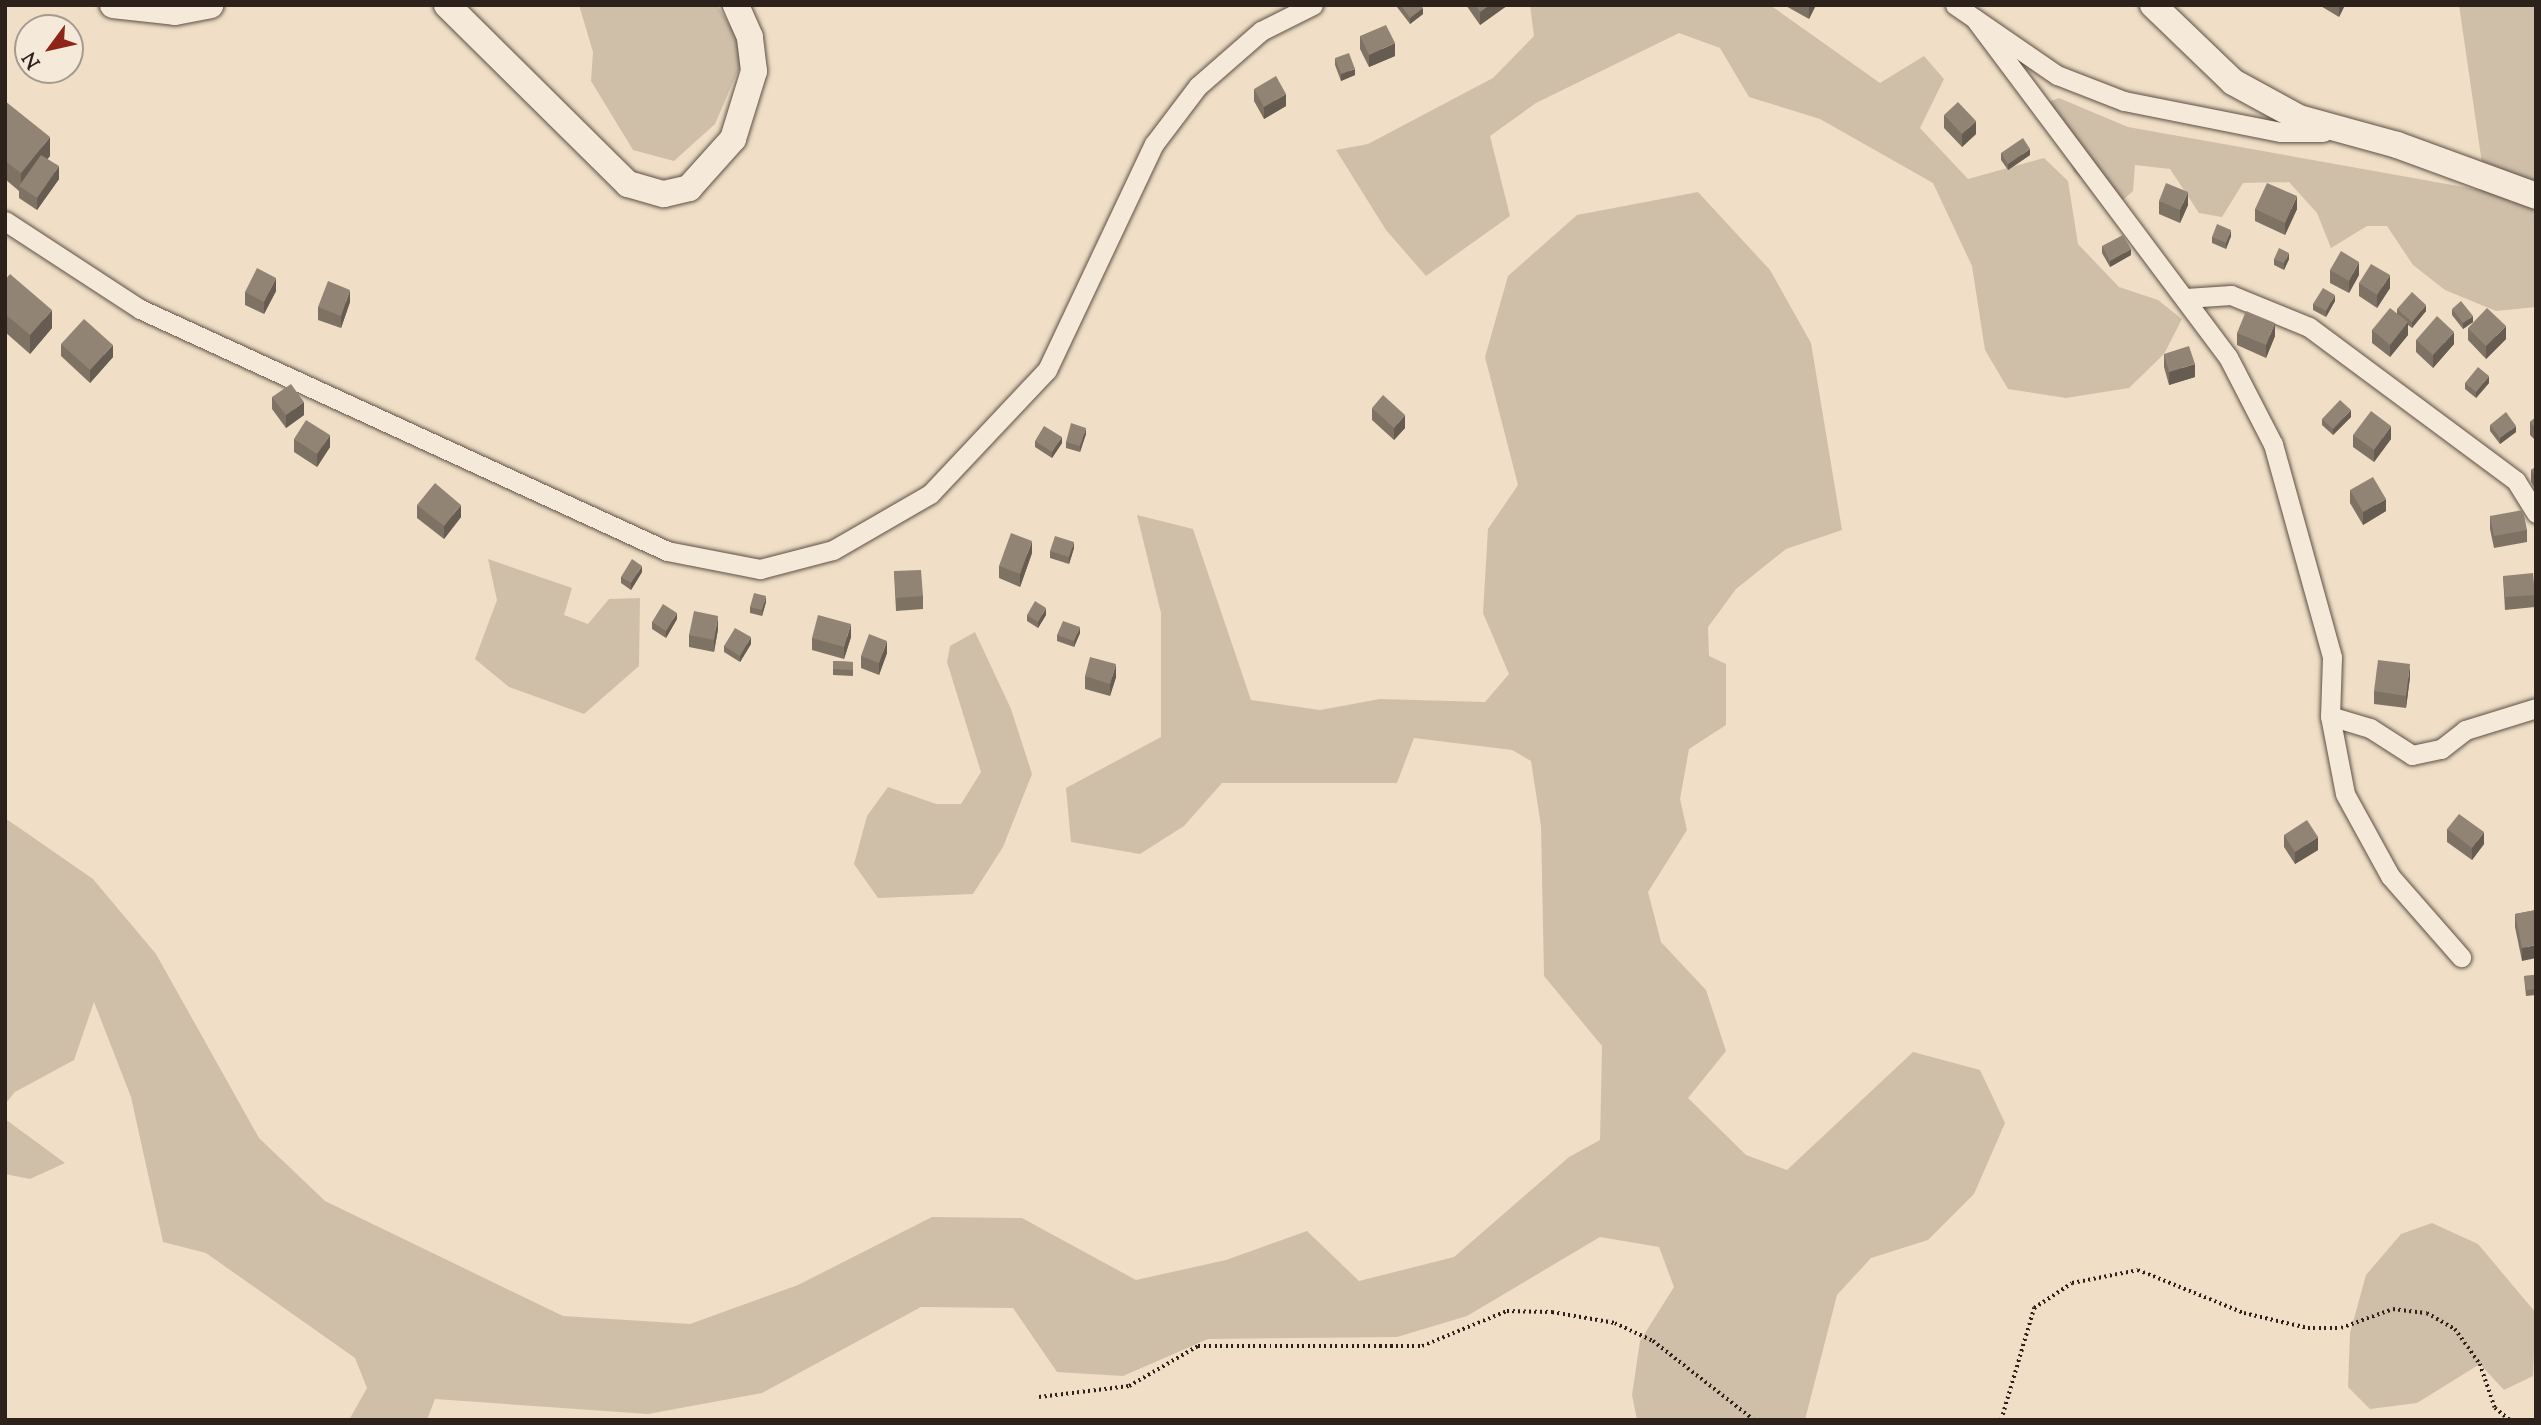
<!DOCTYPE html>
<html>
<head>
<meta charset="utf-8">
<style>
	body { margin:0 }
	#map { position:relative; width:2541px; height:1425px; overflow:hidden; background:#f0dfc6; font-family:"Sorts Mill Goudy",serif }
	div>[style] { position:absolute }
	.green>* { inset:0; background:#cfbfa9 }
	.path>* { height:3.5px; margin-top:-1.75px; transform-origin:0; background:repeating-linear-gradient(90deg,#2c211b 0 2px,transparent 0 5.5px) }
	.roads { filter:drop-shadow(0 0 2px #5d5046) drop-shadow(0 0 2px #5d5046) }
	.street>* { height:19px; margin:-9.5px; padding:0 9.5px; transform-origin:9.5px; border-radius:9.5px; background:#f5eada }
	.secondary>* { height:26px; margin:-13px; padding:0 13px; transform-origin:13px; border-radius:13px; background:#f5eada }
	.wall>* { inset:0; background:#7e7264 }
	.shaded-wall>* { inset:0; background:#665c51 }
	.building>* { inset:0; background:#928474 }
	span { translate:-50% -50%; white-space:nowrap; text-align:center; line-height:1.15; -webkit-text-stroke:5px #f5eada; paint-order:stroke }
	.frame { position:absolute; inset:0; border:7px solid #2c211b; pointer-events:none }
	.north { position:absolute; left:14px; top:14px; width:70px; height:70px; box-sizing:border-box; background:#f5eada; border:2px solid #a59a8e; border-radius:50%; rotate:237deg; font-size:19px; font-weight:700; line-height:28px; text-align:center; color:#2c211b }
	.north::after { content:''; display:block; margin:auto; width:24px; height:32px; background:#8f2418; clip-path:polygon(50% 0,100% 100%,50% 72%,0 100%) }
</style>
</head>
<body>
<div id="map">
	<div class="green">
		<i style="clip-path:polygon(579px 5px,717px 5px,746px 52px,715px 124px,674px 161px,633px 150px,591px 81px,593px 52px)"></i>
		<i style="clip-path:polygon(1530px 5px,1770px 5px,1880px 83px,1924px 56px,1944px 79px,1920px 128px,1968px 179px,2044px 158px,2068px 181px,2078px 244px,2119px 287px,2158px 300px,2182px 319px,2164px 354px,2129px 388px,2066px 398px,2008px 389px,1985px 350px,1972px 266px,1933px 183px,1820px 119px,1749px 97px,1720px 48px,1679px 33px,1536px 103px,1490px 136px,1510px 216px,1426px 276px,1386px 230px,1336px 150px,1368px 144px,1493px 78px,1534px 36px)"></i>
		<i style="clip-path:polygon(2459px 5px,2536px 5px,2536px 307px,2496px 311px,2445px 290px,2413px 265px,2387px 226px,2367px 226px,2331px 248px,2317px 213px,2289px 182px,2243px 183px,2222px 217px,2199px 213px,2170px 169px,2135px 165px,2133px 191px,2115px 207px,2074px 172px,2046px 103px,2059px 98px,2128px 127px,2486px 191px)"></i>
		<i style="clip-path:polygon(1698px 192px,1770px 270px,1811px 343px,1842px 530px,1786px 549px,1736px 589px,1708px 627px,1709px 656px,1726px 664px,1726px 725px,1689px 749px,1680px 799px,1687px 830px,1648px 892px,1661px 942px,1706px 990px,1726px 1051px,1688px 1098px,1746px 1155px,1787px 1170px,1913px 1052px,1980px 1070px,2005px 1123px,1974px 1194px,1928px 1240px,1871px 1258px,1837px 1295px,1805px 1420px,1637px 1420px,1632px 1395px,1640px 1341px,1674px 1287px,1659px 1247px,1600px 1237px,1467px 1316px,1397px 1337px,1208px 1339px,1123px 1376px,1057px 1372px,1013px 1308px,921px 1307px,762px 1393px,648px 1414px,435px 1399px,427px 1420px,349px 1420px,367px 1388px,355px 1358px,206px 1253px,163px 1242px,131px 1097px,94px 1002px,74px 1060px,15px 1092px,5px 1104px,5px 818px,93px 879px,156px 954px,259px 1138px,325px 1201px,563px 1316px,690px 1324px,798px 1285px,932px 1217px,1022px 1218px,1136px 1280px,1226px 1260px,1307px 1231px,1359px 1281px,1454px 1257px,1569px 1157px,1600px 1140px,1602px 1046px,1544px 976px,1541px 826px,1531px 761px,1512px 750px,1414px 738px,1397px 783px,1222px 783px,1184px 826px,1140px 854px,1071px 842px,1066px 788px,1161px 737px,1161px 613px,1137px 515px,1193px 529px,1251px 700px,1320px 710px,1380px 699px,1485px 702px,1509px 674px,1483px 613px,1488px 529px,1518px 485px,1485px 357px,1508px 276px,1577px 215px)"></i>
		<i style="clip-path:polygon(488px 559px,572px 588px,564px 615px,588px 624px,609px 599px,640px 598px,639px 666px,584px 714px,509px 687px,475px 659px,497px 600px)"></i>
		<i style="clip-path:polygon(975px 632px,1011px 709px,1032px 774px,1003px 847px,973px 894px,878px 898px,854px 864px,867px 816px,888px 787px,936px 804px,961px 804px,981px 772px,947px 662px,950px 646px)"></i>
		<i style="clip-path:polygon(5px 1119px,65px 1163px,30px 1179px,5px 1174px)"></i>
		<i style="clip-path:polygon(2432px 1223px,2478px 1244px,2536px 1313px,2533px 1376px,2504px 1390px,2480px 1364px,2417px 1403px,2370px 1409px,2348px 1387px,2350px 1333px,2366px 1275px,2401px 1234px)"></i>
	</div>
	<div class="path">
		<i style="left:1039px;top:1397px;width:91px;rotate:-7deg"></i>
		<i style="left:1129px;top:1386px;width:80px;rotate:-30.1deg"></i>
		<i style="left:1198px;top:1346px;width:224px"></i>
		<i style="left:1422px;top:1346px;width:92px;rotate:-22.4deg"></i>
		<i style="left:1507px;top:1311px;width:45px;rotate:1.3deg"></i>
		<i style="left:1552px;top:1312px;width:64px;rotate:9.9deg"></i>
		<i style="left:1615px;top:1323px;width:42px;rotate:25.3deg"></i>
		<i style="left:1653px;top:1341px;width:128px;rotate:38deg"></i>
		<i style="left:2001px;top:1420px;width:117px;rotate:-73.6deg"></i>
		<i style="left:2034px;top:1308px;width:45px;rotate:-33.3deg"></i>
		<i style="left:2072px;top:1283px;width:67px;rotate:-11.1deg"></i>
		<i style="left:2138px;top:1270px;width:114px;rotate:22.1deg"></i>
		<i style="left:2244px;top:1313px;width:66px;rotate:13.2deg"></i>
		<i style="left:2308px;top:1328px;width:33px"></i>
		<i style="left:2341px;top:1328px;width:55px;rotate:-20.1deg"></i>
		<i style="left:2393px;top:1309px;width:34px;rotate:7deg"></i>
		<i style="left:2427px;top:1313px;width:32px;rotate:30deg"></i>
		<i style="left:2455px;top:1329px;width:43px;rotate:54.5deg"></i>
		<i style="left:2480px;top:1364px;width:46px;rotate:71.2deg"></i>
		<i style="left:2495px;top:1408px;width:19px;rotate:39deg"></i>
	</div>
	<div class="roads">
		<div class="street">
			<i style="left:1955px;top:5px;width:124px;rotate:34.5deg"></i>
			<i style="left:2057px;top:75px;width:72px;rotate:21.2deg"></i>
			<i style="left:2124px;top:101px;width:160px;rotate:11.2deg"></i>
			<i style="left:2281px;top:132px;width:42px"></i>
			<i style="left:1975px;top:19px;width:422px;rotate:53.2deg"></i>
			<i style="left:2228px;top:357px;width:98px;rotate:62.7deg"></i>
			<i style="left:2273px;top:444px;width:221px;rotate:74.5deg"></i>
			<i style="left:2332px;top:657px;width:59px;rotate:91.9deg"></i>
			<i style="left:2330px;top:716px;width:79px;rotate:79.1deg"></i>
			<i style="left:2345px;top:794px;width:94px;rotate:61.2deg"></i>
			<i style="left:2390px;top:876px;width:108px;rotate:48.8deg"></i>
			<i style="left:5px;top:221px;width:161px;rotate:33.1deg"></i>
			<i style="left:140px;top:309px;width:580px;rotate:24.66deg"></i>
			<i style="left:667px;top:551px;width:95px;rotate:11deg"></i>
			<i style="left:760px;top:569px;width:75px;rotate:-14.6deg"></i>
			<i style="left:833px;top:550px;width:112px;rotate:-30deg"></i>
			<i style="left:930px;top:494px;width:170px;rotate:-46.7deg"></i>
			<i style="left:1047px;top:370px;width:250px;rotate:-64.7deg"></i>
			<i style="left:1154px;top:144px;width:73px;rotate:-52.8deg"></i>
			<i style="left:1198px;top:86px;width:84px;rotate:-41.1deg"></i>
			<i style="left:1261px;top:31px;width:58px;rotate:-26.6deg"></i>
			<i style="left:2186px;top:298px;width:45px;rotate:-3.8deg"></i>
			<i style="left:2231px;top:295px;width:84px;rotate:22.3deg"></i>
			<i style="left:2309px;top:327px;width:258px;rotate:36.6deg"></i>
			<i style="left:2516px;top:481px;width:38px;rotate:58deg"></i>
			<i style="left:2330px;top:716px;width:42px;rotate:16.7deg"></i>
			<i style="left:2370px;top:728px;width:50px;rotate:32.7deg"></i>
			<i style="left:2412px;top:755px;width:30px;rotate:-12deg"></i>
			<i style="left:2441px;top:749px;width:31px;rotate:-38deg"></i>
			<i style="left:2465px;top:730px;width:74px;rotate:-17.2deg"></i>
		</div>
		<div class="secondary">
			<i style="left:113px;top:5px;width:62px;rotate:6.4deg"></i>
			<i style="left:175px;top:12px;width:36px;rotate:-11deg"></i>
			<i style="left:447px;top:5px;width:255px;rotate:44.7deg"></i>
			<i style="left:628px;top:184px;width:37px;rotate:16deg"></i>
			<i style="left:664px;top:194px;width:26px;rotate:-13deg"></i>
			<i style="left:689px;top:188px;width:66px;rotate:-48.1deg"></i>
			<i style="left:733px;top:139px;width:71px;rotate:-72.8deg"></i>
			<i style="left:754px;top:71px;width:34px;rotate:-97deg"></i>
			<i style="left:750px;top:37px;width:35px;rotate:-114deg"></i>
			<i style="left:2153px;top:5px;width:111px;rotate:43.9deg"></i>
			<i style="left:2233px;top:82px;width:75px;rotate:28.6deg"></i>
			<i style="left:2299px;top:118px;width:102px;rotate:15.4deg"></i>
			<i style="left:2397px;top:145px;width:148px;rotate:20.1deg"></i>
		</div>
	</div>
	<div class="wall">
		<i style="clip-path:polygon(1397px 5px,1420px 5px,1423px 14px,1410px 24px,1397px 7px)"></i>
		<i style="clip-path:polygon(1466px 5px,1508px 5px,1480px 25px)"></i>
		<i style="clip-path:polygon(1784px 5px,1816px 5px,1809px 19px)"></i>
		<i style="clip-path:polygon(2319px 5px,2345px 5px,2339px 17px)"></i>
		<i style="clip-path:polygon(1360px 36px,1395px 56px,1369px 67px,1360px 49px)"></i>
		<i style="clip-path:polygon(1335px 58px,1355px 75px,1341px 81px,1335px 65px)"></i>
		<i style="clip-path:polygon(1254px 89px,1286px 106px,1264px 119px,1254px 101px)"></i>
		<i style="clip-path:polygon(5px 101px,50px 156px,47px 159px,59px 179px,37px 210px,19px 198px,19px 191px,5px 179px)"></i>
		<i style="clip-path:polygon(1944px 115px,1976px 134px,1962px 147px,1944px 128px)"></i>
		<i style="clip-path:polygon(2001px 153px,2030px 155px,2008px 170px,2001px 160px)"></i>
		<i style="clip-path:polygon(2159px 201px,2188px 205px,2180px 223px,2159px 214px)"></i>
		<i style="clip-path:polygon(2255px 209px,2297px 209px,2285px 235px,2255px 221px)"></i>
		<i style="clip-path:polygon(2231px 236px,2226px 249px,2212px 243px,2212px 237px)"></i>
		<i style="clip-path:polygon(2102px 246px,2131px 255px,2110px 267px,2102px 253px)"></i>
		<i style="clip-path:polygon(2274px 259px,2289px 259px,2284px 270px,2274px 265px)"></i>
		<i style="clip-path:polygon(2330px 270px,2359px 275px,2349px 293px,2330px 283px)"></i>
		<i style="clip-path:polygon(5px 280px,52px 328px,30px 354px,5px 332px)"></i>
		<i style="clip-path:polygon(2359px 283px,2390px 288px,2377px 308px,2359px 296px)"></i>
		<i style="clip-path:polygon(276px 291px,264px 314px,245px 305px,245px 292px)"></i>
		<i style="clip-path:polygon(2335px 301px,2326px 317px,2313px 310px,2313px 304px)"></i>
		<i style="clip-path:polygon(350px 302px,341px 328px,318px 320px,318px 307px)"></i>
		<i style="clip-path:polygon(2397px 309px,2426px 311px,2412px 328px,2408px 325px,2408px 335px,2390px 357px,2372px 343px,2372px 330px,2397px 314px)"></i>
		<i style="clip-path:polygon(2452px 309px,2473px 322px,2463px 329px,2452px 315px)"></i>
		<i style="clip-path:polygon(2468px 328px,2506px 339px,2486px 359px,2468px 340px)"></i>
		<i style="clip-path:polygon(2237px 333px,2275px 336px,2266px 358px,2237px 345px)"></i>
		<i style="clip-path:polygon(2416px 340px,2454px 344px,2433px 368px,2416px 352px)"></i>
		<i style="clip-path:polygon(61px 344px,113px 357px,90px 383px,61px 356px)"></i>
		<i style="clip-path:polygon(2164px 354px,2195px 377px,2169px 385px,2164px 367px)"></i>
		<i style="clip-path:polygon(2465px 383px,2489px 383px,2476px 398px,2465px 389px)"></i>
		<i style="clip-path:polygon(272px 397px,304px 415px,286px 428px,272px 409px)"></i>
		<i style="clip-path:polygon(1372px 408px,1405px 428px,1394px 440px,1372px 420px)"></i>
		<i style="clip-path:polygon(2351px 417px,2333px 435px,2322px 425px,2322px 419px)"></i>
		<i style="clip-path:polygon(2536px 417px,2536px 441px,2530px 435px,2530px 422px)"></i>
		<i style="clip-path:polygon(2490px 425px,2516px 432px,2500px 444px,2490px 431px)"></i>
		<i style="clip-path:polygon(1086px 434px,1080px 452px,1066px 448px,1066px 442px)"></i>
		<i style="clip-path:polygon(2353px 435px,2391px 439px,2374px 462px,2353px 447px)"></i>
		<i style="clip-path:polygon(294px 439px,330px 447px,317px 467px,294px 452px)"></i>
		<i style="clip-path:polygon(1035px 441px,1062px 443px,1052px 458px,1035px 447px)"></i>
		<i style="clip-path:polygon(2536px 467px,2536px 491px,2531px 482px,2531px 470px)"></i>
		<i style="clip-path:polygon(2350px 490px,2386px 511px,2363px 525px,2350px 503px)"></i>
		<i style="clip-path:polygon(417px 505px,461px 517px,444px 539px,417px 518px)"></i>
		<i style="clip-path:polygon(2490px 516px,2527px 530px,2527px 542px,2494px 548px,2490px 529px)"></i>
		<i style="clip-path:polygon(1074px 548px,1069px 564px,1050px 558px,1050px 551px)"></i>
		<i style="clip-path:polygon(1032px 553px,1020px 587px,999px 578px,999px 566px)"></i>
		<i style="clip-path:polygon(894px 571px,923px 596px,923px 609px,896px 611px)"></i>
		<i style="clip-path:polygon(642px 572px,631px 590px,621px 583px,621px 577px)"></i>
		<i style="clip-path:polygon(2503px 576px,2535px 595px,2535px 607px,2505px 610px)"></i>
		<i style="clip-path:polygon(766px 602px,762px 616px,750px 613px,750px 607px)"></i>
		<i style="clip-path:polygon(1027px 615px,1046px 615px,1038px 628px,1027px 621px)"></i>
		<i style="clip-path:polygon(677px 619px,666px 638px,652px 629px,652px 622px)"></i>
		<i style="clip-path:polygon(718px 629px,714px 652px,689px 647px,689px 635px)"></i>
		<i style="clip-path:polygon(1080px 633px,1074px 647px,1057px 641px,1057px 635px)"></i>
		<i style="clip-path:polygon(851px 637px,844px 659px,812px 650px,812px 638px)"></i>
		<i style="clip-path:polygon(751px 644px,740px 662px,724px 652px,724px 646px)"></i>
		<i style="clip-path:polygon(887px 653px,879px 675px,861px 668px,861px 656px)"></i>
		<i style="clip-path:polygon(833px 661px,853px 662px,853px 676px,833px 675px)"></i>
		<i style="clip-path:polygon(1085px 676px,1116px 677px,1110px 696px,1085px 689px)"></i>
		<i style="clip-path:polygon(2410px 677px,2406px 708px,2374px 704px,2374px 691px)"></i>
		<i style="clip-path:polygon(2447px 829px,2484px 844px,2472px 860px,2447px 842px)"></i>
		<i style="clip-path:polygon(2284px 835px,2318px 850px,2295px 864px,2284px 847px)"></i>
		<i style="clip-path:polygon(2536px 910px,2522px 961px,2515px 927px,2515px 914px)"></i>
		<i style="clip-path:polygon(2536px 975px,2536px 995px,2526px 996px,2524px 976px)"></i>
	</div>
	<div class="shaded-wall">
		<i style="clip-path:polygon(1490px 5px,1508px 5px,1480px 25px,1480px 12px)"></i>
		<i style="clip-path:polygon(1810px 5px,1816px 5px,1809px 19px,1809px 6px)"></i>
		<i style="clip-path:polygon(2339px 5px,2345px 5px,2339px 17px)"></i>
		<i style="clip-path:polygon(1423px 8px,1423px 14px,1410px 24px,1410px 18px)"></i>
		<i style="clip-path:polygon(1395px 43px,1395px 56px,1369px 67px,1369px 55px)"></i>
		<i style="clip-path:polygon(1355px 69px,1355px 75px,1341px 81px,1341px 74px)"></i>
		<i style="clip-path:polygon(1286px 94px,1286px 106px,1264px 119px,1264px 107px)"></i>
		<i style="clip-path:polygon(1976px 121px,1976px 134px,1962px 147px,1962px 134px)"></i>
		<i style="clip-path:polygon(50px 137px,50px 156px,24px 189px,21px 187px,21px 173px)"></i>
		<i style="clip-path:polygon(2030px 149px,2030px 155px,2008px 170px,2008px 164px)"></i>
		<i style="clip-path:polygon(59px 166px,59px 179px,37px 210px,37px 198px)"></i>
		<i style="clip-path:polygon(2188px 192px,2188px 205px,2180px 223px,2180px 210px)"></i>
		<i style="clip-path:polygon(2297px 196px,2297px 209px,2285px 235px,2285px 223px)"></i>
		<i style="clip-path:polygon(2231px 230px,2231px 236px,2226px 249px,2226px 243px)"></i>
		<i style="clip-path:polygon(2131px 249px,2131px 255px,2110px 267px,2110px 261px)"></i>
		<i style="clip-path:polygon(2289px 253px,2289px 259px,2284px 270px,2284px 263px)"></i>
		<i style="clip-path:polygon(2359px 262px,2359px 275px,2349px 293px,2349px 281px)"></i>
		<i style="clip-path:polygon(2390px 275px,2390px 288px,2377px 308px,2377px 295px)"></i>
		<i style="clip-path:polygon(276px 278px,276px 291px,264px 314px,264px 302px)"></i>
		<i style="clip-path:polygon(350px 290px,350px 302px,341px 328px,341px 316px)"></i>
		<i style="clip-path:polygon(2335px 295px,2335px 301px,2326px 317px,2326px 311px)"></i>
		<i style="clip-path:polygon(2426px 305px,2426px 311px,2412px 328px,2412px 322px)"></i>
		<i style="clip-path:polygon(52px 310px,52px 328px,30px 354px,30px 335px)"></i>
		<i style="clip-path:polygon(2473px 316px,2473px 322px,2463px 329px,2463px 323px)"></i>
		<i style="clip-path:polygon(2408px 322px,2408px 335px,2390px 357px,2390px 345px)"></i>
		<i style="clip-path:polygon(2275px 323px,2275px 336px,2266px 358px,2266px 345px)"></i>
		<i style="clip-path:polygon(2506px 326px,2506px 339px,2486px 359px,2486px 346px)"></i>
		<i style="clip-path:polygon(2454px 332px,2454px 344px,2433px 368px,2433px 355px)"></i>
		<i style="clip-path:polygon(113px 345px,113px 357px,90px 383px,90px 370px)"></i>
		<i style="clip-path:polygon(2195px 364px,2195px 377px,2169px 385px,2169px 372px)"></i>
		<i style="clip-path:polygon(2489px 376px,2489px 383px,2476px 398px,2476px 392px)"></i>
		<i style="clip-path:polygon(304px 402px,304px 415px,286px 428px,286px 415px)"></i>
		<i style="clip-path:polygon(2351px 410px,2351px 417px,2333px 435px,2333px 429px)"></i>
		<i style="clip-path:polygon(1405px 415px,1405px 428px,1394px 440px,1394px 428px)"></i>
		<i style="clip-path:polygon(2391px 426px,2391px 439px,2374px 462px,2374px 450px)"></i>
		<i style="clip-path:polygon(2516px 426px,2516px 432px,2500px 444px,2500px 438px)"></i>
		<i style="clip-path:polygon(1086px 428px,1086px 434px,1080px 452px,1080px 446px)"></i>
		<i style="clip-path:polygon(330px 435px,330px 447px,317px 467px,317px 454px)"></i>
		<i style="clip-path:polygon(1062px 437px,1062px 443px,1052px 458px,1052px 452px)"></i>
		<i style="clip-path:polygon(2386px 499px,2386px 511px,2363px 525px,2363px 512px)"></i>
		<i style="clip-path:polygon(461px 505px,461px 517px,444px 539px,444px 526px)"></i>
		<i style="clip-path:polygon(1032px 541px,1032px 553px,1020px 587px,1020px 574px)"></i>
		<i style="clip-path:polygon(1074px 542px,1074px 548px,1069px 564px,1069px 557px)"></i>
		<i style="clip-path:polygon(642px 566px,642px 572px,631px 590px,631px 583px)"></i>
		<i style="clip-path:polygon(766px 596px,766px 602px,762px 616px,762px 610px)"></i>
		<i style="clip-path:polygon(1046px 608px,1046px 615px,1038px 628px,1038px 622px)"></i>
		<i style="clip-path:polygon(677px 613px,677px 619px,666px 638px,666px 631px)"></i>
		<i style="clip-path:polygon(718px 616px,718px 629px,714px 652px,714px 640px)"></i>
		<i style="clip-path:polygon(851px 624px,851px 637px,844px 659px,844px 647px)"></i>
		<i style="clip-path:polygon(1080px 627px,1080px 633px,1074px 647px,1074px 641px)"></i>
		<i style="clip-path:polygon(751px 637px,751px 644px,740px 662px,740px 656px)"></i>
		<i style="clip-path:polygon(887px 641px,887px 653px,879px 675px,879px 663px)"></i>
		<i style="clip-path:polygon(1116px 664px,1116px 677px,1110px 696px,1110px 684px)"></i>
		<i style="clip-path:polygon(2410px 664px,2410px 677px,2406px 708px,2406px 696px)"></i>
		<i style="clip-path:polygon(2484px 832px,2484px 844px,2472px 860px,2472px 848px)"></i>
		<i style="clip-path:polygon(2318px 837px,2318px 850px,2295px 864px,2295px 852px)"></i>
		<i style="clip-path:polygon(2536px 945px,2536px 958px,2522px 961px,2522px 948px)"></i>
	</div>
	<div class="building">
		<i style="clip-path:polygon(1401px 5px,1420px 5px,1423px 8px,1410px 18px)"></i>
		<i style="clip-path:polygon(1475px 5px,1490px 5px,1480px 12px)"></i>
		<i style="clip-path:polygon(1386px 25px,1395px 43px,1369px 55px,1360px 36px)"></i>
		<i style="clip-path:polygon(1349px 53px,1355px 69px,1341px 74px,1335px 58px)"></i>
		<i style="clip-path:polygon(1276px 76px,1286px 94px,1264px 107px,1254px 89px)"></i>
		<i style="clip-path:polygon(5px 101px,50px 137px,21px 173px,5px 161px)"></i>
		<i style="clip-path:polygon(1958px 102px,1976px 121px,1962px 134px,1944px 115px)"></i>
		<i style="clip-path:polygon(2023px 138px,2030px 149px,2008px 164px,2001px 153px)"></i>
		<i style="clip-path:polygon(41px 155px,59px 166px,37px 198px,19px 186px)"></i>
		<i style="clip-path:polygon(2166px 183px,2188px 192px,2180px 210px,2159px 201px)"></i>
		<i style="clip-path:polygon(2267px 183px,2297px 196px,2285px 223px,2255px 209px)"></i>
		<i style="clip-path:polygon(2217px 224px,2231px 230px,2226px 243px,2212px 237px)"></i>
		<i style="clip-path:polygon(2123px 235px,2131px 249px,2110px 261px,2102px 246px)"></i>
		<i style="clip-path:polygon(2279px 248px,2289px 253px,2284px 263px,2274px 259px)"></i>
		<i style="clip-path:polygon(2341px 251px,2359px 262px,2349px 281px,2330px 270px)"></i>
		<i style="clip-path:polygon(2371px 264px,2390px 275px,2377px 295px,2359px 283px)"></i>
		<i style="clip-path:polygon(257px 268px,276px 278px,264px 302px,245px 292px)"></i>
		<i style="clip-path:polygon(10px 274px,52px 310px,30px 335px,5px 314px,5px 280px)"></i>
		<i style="clip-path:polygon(328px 281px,350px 290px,341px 316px,318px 307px)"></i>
		<i style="clip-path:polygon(2323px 288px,2335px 295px,2326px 311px,2313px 304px)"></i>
		<i style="clip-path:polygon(2412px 292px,2426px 305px,2412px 322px,2397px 309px)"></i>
		<i style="clip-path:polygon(2461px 301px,2473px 316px,2463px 323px,2452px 309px)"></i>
		<i style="clip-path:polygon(2390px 308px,2408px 322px,2390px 345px,2372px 330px)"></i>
		<i style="clip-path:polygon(2487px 308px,2506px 326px,2486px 346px,2468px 328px)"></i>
		<i style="clip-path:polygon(2246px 311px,2275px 323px,2266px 345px,2237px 333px)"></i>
		<i style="clip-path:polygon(2437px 316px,2454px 332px,2433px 355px,2416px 340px)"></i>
		<i style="clip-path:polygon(84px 319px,113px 345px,90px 370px,61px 344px)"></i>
		<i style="clip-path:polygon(2189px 346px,2195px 364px,2169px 372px,2164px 354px)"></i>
		<i style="clip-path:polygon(2478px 367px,2489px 376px,2476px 392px,2465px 383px)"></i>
		<i style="clip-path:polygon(291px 384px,304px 402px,286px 415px,272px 397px)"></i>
		<i style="clip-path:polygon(1383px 395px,1405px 415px,1394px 428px,1372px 408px)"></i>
		<i style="clip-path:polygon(2340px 400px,2351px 410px,2333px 429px,2322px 419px)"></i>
		<i style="clip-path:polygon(2371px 411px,2391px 426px,2374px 450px,2353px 435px)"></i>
		<i style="clip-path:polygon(2506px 412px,2516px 426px,2500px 438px,2490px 425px)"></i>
		<i style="clip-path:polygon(2536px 417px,2536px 429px,2530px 422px)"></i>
		<i style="clip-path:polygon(306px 420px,330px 435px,317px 454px,294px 439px)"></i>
		<i style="clip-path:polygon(1071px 423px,1086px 428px,1080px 446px,1066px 442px)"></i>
		<i style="clip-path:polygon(1044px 426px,1062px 437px,1052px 452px,1035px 441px)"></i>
		<i style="clip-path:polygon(2536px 467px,2536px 478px,2531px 470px)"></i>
		<i style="clip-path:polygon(2373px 477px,2386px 499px,2363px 512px,2350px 490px)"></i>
		<i style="clip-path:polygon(435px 483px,461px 505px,444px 526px,417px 505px)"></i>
		<i style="clip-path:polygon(2523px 510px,2527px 530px,2494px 536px,2490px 516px)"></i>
		<i style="clip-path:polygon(1011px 533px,1032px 541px,1020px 574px,999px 566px)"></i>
		<i style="clip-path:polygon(1055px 536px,1074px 542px,1069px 557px,1050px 551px)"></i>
		<i style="clip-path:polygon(632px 559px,642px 566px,631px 583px,621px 577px)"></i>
		<i style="clip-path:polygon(921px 570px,923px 596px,896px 598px,894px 571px)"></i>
		<i style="clip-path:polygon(2533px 573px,2535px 595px,2505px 597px,2503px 576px)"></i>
		<i style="clip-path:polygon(754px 593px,766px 596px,762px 610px,750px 607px)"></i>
		<i style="clip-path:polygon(1035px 601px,1046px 608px,1038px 622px,1027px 615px)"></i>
		<i style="clip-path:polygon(663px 604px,677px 613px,666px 631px,652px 622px)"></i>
		<i style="clip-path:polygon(694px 611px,718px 616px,714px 640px,689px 635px)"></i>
		<i style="clip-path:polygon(818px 615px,851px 624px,844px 647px,812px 638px)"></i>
		<i style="clip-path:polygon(1063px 621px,1080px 627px,1074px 641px,1057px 635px)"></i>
		<i style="clip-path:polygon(735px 628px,751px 637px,740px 656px,724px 646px)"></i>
		<i style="clip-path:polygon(869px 634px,887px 641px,879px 663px,861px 656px)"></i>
		<i style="clip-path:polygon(1090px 657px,1116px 664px,1110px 684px,1085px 676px)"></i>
		<i style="clip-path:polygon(2378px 660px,2410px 664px,2406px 696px,2374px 691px)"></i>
		<i style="clip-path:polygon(833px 661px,853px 662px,853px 670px,833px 669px)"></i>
		<i style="clip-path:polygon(2459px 814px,2484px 832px,2472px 848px,2447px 829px)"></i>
		<i style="clip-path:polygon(2307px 820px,2318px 837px,2295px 852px,2284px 835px)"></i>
		<i style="clip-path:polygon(2536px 910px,2536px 945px,2522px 948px,2515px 914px)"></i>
		<i style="clip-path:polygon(2536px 975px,2536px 989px,2526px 990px,2524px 976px)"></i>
	</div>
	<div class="frame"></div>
	<div class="north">N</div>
</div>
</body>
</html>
